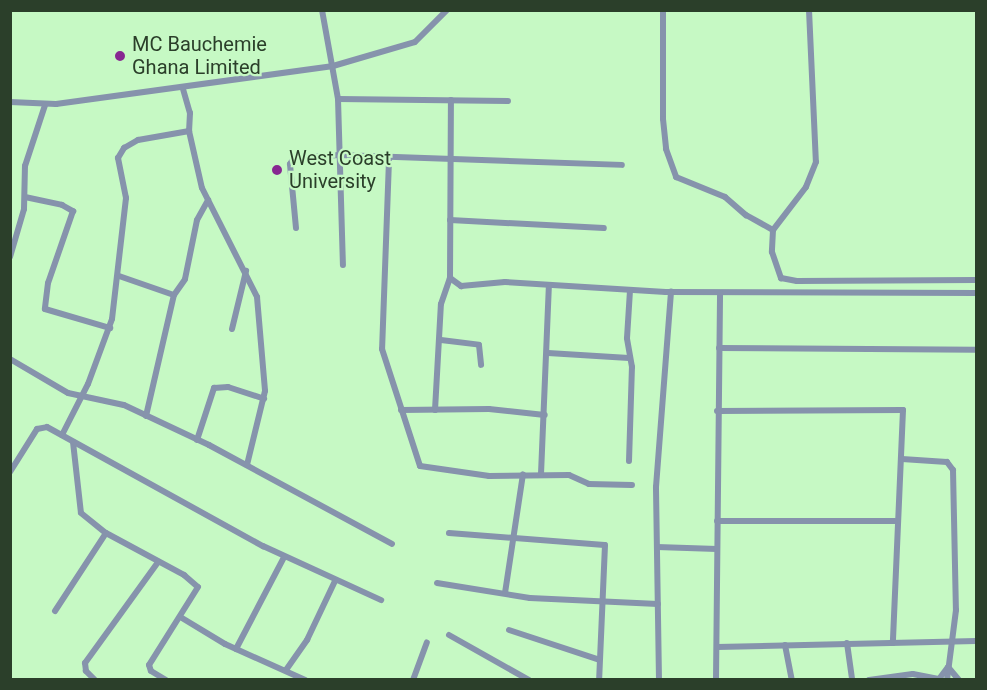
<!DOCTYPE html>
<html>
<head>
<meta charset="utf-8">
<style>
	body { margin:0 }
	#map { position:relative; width:987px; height:690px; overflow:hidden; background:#c6f9c4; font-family:Roboto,sans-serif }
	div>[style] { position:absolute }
	.minor>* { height:6px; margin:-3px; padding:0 3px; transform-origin:3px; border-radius:3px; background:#8693ac }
	.dots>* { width:16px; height:16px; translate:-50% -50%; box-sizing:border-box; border:3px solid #c6f9c4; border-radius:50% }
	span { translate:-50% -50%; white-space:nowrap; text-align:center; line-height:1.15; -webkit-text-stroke:4.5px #c6f9c4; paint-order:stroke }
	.poi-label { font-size:20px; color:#2b3f2a }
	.left { translate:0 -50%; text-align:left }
	.frame { position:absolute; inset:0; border:12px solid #2b3f2a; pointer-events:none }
</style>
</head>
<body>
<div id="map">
	<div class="minor">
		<i style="left:322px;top:10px;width:90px;rotate:79.8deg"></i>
		<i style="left:338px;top:99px;width:170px;rotate:0.7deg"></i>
		<i style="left:663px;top:10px;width:109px;rotate:90deg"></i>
		<i style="left:663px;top:119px;width:30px;rotate:84deg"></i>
		<i style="left:666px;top:149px;width:30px;rotate:70deg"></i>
		<i style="left:676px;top:177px;width:53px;rotate:22.2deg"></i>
		<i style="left:725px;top:197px;width:28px;rotate:41deg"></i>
		<i style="left:746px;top:215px;width:31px;rotate:29deg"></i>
		<i style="left:809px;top:10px;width:152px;rotate:87.4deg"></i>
		<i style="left:816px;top:162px;width:27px;rotate:112deg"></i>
		<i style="left:806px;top:187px;width:54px;rotate:127.5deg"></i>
		<i style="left:773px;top:230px;width:22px;rotate:93deg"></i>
		<i style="left:772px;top:252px;width:28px;rotate:71deg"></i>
		<i style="left:781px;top:278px;width:16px;rotate:11deg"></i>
		<i style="left:797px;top:281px;width:179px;rotate:-0.3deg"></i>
		<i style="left:183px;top:89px;width:25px;rotate:74deg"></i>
		<i style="left:190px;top:113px;width:18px;rotate:93deg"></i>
		<i style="left:338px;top:99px;width:166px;rotate:88.3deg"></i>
		<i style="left:10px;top:102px;width:46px;rotate:2.5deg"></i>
		<i style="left:56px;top:104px;width:280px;rotate:-7.8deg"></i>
		<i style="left:333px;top:66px;width:85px;rotate:-16.3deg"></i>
		<i style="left:415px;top:42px;width:45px;rotate:-45deg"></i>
		<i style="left:389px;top:160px;width:189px;rotate:92.1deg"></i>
		<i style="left:382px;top:349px;width:123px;rotate:72deg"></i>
		<i style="left:420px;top:466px;width:70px;rotate:8.2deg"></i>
		<i style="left:489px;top:476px;width:80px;rotate:-0.7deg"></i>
		<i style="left:569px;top:475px;width:22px;rotate:24deg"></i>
		<i style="left:589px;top:484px;width:43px;rotate:1.3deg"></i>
		<i style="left:25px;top:197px;width:38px;rotate:12deg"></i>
		<i style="left:62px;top:205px;width:13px;rotate:29deg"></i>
		<i style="left:73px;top:211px;width:76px;rotate:109.1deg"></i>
		<i style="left:48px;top:283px;width:26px;rotate:97deg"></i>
		<i style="left:45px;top:309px;width:68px;rotate:16.3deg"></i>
		<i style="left:450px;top:220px;width:154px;rotate:3deg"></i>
		<i style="left:296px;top:228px;width:64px;rotate:-95.4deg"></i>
		<i style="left:290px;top:164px;width:7px;rotate:-56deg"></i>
		<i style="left:294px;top:158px;width:45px;rotate:-3.8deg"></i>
		<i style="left:339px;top:155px;width:283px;rotate:2deg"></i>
		<i style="left:10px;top:257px;width:50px;rotate:-73.7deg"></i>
		<i style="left:24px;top:209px;width:43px;rotate:-88.7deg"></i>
		<i style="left:25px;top:166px;width:64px;rotate:-71.8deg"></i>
		<i style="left:119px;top:276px;width:58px;rotate:19.1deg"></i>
		<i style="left:450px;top:278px;width:14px;rotate:36deg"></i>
		<i style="left:461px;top:286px;width:44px;rotate:-5.2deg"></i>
		<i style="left:505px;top:282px;width:161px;rotate:3.6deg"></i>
		<i style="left:666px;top:292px;width:310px;rotate:0.2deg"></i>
		<i style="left:232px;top:329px;width:60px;rotate:-76.4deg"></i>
		<i style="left:441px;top:340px;width:38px;rotate:7deg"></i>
		<i style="left:479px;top:345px;width:20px;rotate:84deg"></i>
		<i style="left:719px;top:348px;width:257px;rotate:0.4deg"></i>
		<i style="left:548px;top:353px;width:81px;rotate:3.5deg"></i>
		<i style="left:10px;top:359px;width:67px;rotate:30.4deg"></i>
		<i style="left:68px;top:393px;width:57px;rotate:12.1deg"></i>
		<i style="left:124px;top:405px;width:94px;rotate:25.2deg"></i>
		<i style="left:209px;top:445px;width:208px;rotate:28.4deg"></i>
		<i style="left:401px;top:410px;width:88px;rotate:-0.7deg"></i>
		<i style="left:489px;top:409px;width:56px;rotate:6.1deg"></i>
		<i style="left:435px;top:410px;width:106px;rotate:-86.8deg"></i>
		<i style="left:441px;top:304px;width:28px;rotate:-71deg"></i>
		<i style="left:450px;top:278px;width:178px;rotate:-89.7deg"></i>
		<i style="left:717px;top:411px;width:186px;rotate:-0.3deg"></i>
		<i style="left:903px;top:410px;width:233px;rotate:92.5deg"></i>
		<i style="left:146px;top:416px;width:124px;rotate:-77deg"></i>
		<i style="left:174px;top:295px;width:19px;rotate:-55deg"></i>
		<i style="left:185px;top:279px;width:60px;rotate:-78.5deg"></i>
		<i style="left:197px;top:220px;width:23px;rotate:-61deg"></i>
		<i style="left:62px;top:435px;width:57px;rotate:-63deg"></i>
		<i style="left:88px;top:384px;width:69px;rotate:-69.7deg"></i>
		<i style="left:112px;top:319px;width:122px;rotate:-83.4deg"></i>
		<i style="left:126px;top:198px;width:41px;rotate:-101.3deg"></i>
		<i style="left:118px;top:158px;width:12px;rotate:-59deg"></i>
		<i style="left:124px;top:148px;width:16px;rotate:-30deg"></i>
		<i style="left:138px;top:140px;width:52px;rotate:-10deg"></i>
		<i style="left:189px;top:131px;width:58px;rotate:77.2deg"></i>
		<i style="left:202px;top:188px;width:122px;rotate:63.2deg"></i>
		<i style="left:257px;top:297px;width:94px;rotate:85.1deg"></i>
		<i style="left:265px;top:391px;width:76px;rotate:103.7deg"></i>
		<i style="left:197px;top:440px;width:55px;rotate:-71.9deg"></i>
		<i style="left:214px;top:388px;width:14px;rotate:-4deg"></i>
		<i style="left:228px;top:387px;width:38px;rotate:18deg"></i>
		<i style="left:73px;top:442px;width:71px;rotate:83.6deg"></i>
		<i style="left:81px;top:513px;width:32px;rotate:39deg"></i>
		<i style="left:106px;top:533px;width:89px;rotate:28.3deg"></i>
		<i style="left:184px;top:575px;width:18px;rotate:41deg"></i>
		<i style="left:198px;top:587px;width:92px;rotate:122.1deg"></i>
		<i style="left:149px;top:665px;width:6px;rotate:72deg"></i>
		<i style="left:151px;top:671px;width:17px;rotate:31deg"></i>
		<i style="left:902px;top:459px;width:45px;rotate:3.8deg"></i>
		<i style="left:947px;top:462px;width:10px;rotate:53deg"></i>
		<i style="left:953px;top:470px;width:140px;rotate:88.8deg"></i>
		<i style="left:956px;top:610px;width:71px;rotate:97.3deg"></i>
		<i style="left:629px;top:461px;width:94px;rotate:-88.2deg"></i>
		<i style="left:632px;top:367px;width:29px;rotate:-100deg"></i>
		<i style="left:627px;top:338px;width:48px;rotate:-86.4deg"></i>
		<i style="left:10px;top:472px;width:51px;rotate:-57.9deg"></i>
		<i style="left:37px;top:429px;width:10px;rotate:-11deg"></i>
		<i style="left:47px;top:427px;width:247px;rotate:28.9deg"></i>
		<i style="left:263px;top:546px;width:130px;rotate:24.6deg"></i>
		<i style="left:541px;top:474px;width:189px;rotate:-87.6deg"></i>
		<i style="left:717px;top:521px;width:178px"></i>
		<i style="left:449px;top:533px;width:156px;rotate:4.4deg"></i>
		<i style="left:605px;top:545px;width:135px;rotate:92.5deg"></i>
		<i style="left:657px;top:547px;width:60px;rotate:1.9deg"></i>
		<i style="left:437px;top:583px;width:94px;rotate:9.2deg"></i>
		<i style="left:530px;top:598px;width:128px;rotate:2.7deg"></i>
		<i style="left:505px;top:593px;width:120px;rotate:-81.4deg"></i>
		<i style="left:55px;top:611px;width:93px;rotate:-56.8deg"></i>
		<i style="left:182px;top:618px;width:50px;rotate:31.2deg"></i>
		<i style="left:225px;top:644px;width:88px;rotate:24.2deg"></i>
		<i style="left:509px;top:630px;width:93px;rotate:18.2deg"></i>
		<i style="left:449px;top:635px;width:92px;rotate:29.4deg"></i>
		<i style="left:847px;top:643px;width:37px;rotate:82deg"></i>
		<i style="left:785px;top:645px;width:36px;rotate:79deg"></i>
		<i style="left:717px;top:647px;width:259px;rotate:-1.3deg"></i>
		<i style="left:236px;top:649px;width:104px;rotate:-62.4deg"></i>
		<i style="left:286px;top:670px;width:37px;rotate:-55deg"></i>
		<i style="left:307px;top:640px;width:65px;rotate:-64.6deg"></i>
		<i style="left:95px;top:680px;width:13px;rotate:-135deg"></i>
		<i style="left:86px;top:671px;width:8px;rotate:-97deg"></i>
		<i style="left:85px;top:663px;width:125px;rotate:-54.1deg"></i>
		<i style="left:413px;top:680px;width:40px;rotate:-69.8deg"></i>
		<i style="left:659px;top:680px;width:193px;rotate:-90.9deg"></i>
		<i style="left:656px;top:487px;width:196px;rotate:-85.6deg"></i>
		<i style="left:716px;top:680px;width:387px;rotate:-89.4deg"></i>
		<i style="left:869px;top:680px;width:44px;rotate:-7.8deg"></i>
		<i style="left:913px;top:674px;width:26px;rotate:11deg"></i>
		<i style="left:939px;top:679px;width:15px;rotate:-53deg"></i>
		<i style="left:948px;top:667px;width:17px;rotate:50deg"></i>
	</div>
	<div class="dots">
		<i style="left:120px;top:56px;background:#872791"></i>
		<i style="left:277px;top:170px;background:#872791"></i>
	</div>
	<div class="poi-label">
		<span class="left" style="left:132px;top:56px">MC Bauchemie<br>Ghana Limited</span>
		<span class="left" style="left:289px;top:170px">West Coast<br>University</span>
	</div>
	<div class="frame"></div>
</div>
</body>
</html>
